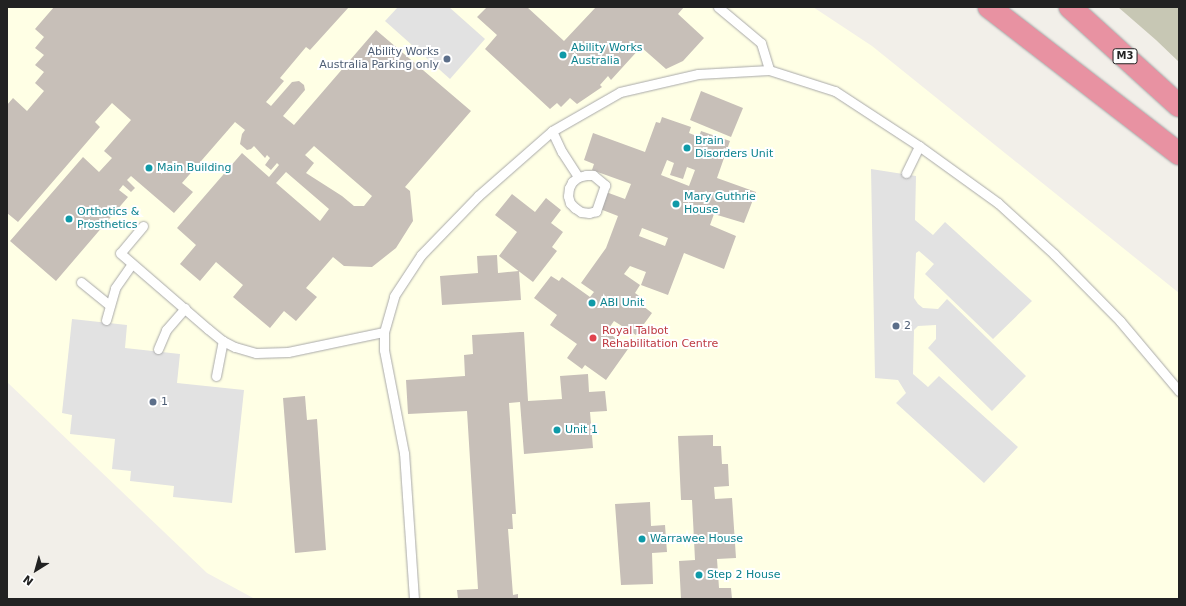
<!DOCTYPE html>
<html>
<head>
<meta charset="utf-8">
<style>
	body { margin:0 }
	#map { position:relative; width:1186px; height:606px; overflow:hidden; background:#f2efe9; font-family:"DejaVu Sans",sans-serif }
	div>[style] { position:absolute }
	.education>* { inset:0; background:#ffffe5 }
	.construction>* { inset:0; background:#c7c7b4 }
	.parking>* { inset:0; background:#e2e2e2 }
	.building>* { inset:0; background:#c7bfb8 }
	.roads { filter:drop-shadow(0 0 1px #a9a9a9) drop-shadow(0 0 1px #a9a9a9) }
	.service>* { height:9px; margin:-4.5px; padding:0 4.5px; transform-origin:4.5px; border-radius:4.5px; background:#fff }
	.motorway>* { height:22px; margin:-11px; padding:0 11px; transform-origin:11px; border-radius:11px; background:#e892a2 }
	.dots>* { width:11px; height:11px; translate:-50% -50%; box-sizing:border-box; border:2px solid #fff; border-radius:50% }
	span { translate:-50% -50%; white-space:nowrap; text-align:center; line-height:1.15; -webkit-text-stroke:4px #fff; paint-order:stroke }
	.shield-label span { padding:1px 3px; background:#fff; border:1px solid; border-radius:3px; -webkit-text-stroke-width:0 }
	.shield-label { font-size:10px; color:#222; font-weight:700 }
	.culture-label { font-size:11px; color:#0d838f }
	.left { translate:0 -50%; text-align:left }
	.service-label { font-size:11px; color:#4e5e75 }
	.right { translate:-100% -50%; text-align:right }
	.health-label { font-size:11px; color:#be3a42 }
	.frame { position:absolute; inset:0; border:8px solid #222; pointer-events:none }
	.north { position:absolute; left:16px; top:550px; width:40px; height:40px; -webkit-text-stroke:3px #fff; paint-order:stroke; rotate:217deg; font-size:11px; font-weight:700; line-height:16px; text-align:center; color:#222 }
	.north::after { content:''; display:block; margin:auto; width:14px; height:18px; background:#222; clip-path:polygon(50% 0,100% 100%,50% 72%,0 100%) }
</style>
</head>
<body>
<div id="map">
	<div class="education">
		<i style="clip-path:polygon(7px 7px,813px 7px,872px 46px,1179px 293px,1179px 599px,255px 599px,207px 573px,7px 382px)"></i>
	</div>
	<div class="construction">
		<i style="clip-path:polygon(1118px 7px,1179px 7px,1179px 62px,1156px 40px)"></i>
	</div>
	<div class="parking">
		<i style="clip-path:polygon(398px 7px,449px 7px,485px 39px,450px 79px,385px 21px)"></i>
		<i style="clip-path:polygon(871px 169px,916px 176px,915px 220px,933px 235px,945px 222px,1032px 301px,993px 339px,925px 274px,934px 264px,919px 251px,916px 253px,914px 298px,918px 304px,923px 308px,938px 309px,947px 299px,1026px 376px,992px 411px,928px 348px,936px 339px,936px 325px,918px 326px,914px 330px,913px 374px,928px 387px,939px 376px,1018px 447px,984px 483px,896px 403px,906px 393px,898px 380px,875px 378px)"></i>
		<i style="clip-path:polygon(72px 319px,127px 325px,125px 348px,180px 354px,177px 383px,244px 390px,232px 503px,173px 497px,174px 486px,130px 481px,131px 471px,112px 469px,115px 439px,70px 434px,72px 415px,62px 413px)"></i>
	</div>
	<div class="building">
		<i style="clip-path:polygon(evenodd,54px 7px,349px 7px,310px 50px,306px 47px,280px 78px,284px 81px,266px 102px,271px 106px,292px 82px,299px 81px,304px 85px,305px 90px,283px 116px,294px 125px,376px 30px,471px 111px,405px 187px,410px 191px,413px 221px,396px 248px,372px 267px,344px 266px,333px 257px,306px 288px,317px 297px,296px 321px,284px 311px,270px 328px,233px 297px,243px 285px,216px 262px,200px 281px,180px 264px,196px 245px,177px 228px,242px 153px,269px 177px,279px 165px,277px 163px,271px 170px,265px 165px,270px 158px,267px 155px,265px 158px,254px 146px,251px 149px,247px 150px,240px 144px,242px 134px,245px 130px,235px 122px,182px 183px,193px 192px,174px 213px,131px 176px,127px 180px,135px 188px,131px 192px,123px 185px,119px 190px,128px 197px,56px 281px,10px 241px,83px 157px,99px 172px,112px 158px,104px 151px,131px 120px,112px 103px,95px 122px,100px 127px,18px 222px,7px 213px,7px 105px,13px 98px,27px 111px,44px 91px,35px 83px,44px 72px,35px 65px,44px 55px,35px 48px,44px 37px,35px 29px,54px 7px,314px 146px,372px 196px,364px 206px,354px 206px,342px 196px,306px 173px,314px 163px,305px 155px,314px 146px,54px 7px,286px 172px,329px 209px,320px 221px,276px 183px,286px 172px)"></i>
		<i style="clip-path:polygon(487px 7px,527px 7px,564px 41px,596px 7px,684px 7px,678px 14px,704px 38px,683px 61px,666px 69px,641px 47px,611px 80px,608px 76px,600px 85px,602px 87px,577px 104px,570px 98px,561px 107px,557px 103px,550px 109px,485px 49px,497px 35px,477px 17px)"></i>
		<i style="clip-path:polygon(701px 91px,743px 108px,731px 137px,690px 120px)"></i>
		<i style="clip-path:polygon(evenodd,662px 117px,691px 127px,689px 133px,699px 137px,701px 131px,730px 141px,717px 178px,756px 192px,744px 223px,714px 214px,710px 225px,736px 236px,724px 269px,684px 253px,668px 295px,641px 285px,646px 272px,630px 266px,624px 274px,640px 285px,635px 293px,646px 301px,643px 306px,652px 313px,636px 335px,614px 321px,607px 331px,628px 349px,606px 380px,585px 365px,582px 369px,567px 358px,577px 344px,550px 325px,557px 315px,534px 298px,551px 276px,559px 281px,562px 277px,590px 297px,594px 292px,581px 283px,606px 248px,618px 216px,600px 209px,606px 192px,625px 199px,631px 184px,592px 170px,594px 164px,584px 160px,593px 133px,645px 152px,656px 122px,660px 123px,662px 117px,667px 160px,674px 163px,670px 175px,683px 179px,687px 167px,695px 170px,689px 186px,661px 175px,667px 160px,662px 117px,642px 228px,668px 238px,665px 246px,639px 236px,642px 228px)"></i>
		<i style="clip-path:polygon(512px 194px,535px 212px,546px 198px,561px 210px,551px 223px,563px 232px,552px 247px,557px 251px,533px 282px,499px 256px,517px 232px,495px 215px)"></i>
		<i style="clip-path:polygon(497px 255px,498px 273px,519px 271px,521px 300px,442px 305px,440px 276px,478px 273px,477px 256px)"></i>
		<i style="clip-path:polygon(520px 332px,524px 332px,528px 401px,562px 399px,560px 376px,588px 374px,589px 392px,605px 391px,607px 411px,590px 412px,593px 448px,524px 454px,520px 402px,509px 403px,516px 514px,512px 514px,513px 529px,508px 529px,513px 595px,518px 594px,518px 599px,458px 599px,457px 590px,478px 589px,467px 411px,408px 414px,406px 380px,465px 376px,464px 355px,473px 354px,472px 335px)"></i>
		<i style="clip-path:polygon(305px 396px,307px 420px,317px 419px,326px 550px,295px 553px,283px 398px)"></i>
		<i style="clip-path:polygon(713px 435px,713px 446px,721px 446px,722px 464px,728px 464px,729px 486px,714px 487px,715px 499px,732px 498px,736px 558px,717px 559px,719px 588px,731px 588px,732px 599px,681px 599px,679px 561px,695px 560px,692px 500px,681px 500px,678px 436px)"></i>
		<i style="clip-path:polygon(650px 502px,651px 526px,665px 525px,667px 552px,652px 553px,653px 584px,621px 585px,615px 504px)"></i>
	</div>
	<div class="roads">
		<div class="service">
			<i style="left:718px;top:7px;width:56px;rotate:39.9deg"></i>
			<i style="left:761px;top:43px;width:28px;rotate:73deg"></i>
			<i style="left:552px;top:131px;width:23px;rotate:65deg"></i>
			<i style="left:562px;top:152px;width:30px;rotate:57deg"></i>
			<i style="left:906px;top:173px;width:30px;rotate:-64deg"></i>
			<i style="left:586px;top:175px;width:7px"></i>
			<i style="left:593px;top:175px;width:16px;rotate:40deg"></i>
			<i style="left:605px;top:185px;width:28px;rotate:109deg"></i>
			<i style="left:596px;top:211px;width:7px;rotate:164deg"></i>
			<i style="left:589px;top:213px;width:8px;rotate:-173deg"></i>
			<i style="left:581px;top:212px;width:7px;rotate:-146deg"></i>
			<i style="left:575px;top:208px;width:7px;rotate:-135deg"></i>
			<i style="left:570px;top:203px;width:7px;rotate:-106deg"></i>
			<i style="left:568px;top:196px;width:8px;rotate:-83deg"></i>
			<i style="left:569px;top:188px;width:7px;rotate:-63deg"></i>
			<i style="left:572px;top:182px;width:8px;rotate:-40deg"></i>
			<i style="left:578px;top:177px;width:8px;rotate:-14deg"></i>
			<i style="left:143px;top:226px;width:35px;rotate:130deg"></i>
			<i style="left:120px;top:253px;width:116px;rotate:40.8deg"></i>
			<i style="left:208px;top:329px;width:19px;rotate:39deg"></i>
			<i style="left:223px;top:341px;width:13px;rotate:27deg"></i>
			<i style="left:235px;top:347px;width:22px;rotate:16deg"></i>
			<i style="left:256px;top:353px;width:32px;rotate:-2deg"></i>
			<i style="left:288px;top:352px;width:98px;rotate:-11.8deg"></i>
			<i style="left:81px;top:282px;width:36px;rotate:39deg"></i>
			<i style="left:106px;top:320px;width:33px;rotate:-74deg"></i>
			<i style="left:115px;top:288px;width:29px;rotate:-55deg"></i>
			<i style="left:158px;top:349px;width:21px;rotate:-67deg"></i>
			<i style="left:166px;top:330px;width:29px;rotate:-49deg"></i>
			<i style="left:216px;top:376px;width:36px;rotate:-79deg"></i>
			<i style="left:414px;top:599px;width:146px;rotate:-93.9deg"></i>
			<i style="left:404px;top:453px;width:105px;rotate:-101deg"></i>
			<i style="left:384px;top:350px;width:18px;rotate:-90deg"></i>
			<i style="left:384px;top:332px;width:37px;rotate:-74deg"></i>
			<i style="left:394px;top:296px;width:49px;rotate:-56.6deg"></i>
			<i style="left:421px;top:255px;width:82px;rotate:-46deg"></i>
			<i style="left:478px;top:196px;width:98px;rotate:-41.3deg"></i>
			<i style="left:552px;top:131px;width:78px;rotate:-29.8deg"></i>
			<i style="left:620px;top:92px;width:80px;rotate:-13deg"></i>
			<i style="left:698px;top:74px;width:71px;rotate:-3.2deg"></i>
			<i style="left:769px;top:70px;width:69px;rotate:17.7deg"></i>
			<i style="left:835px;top:91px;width:100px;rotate:33.2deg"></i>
			<i style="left:919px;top:146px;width:97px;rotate:35.8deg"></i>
			<i style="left:998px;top:203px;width:76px;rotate:42.3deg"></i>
			<i style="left:1054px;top:254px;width:94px;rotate:45.4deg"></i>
			<i style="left:1120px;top:321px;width:92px;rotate:49.9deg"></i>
		</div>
		<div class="motorway">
			<i style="left:989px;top:7px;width:240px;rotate:37.7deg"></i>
			<i style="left:1070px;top:7px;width:147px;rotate:42.2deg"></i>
		</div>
	</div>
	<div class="dots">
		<i style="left:563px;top:55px;background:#0f9aa8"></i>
		<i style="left:447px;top:59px;background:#5c6f8a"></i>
		<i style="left:687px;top:148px;background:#0f9aa8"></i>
		<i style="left:149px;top:168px;background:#0f9aa8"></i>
		<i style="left:676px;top:204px;background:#0f9aa8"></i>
		<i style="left:69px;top:219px;background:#0f9aa8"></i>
		<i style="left:592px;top:303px;background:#0f9aa8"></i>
		<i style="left:896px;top:326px;background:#5c6f8a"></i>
		<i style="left:593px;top:338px;background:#e0444e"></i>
		<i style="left:153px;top:402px;background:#5c6f8a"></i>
		<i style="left:557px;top:430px;background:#0f9aa8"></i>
		<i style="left:642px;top:539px;background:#0f9aa8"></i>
		<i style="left:699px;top:575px;background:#0f9aa8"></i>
	</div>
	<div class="shield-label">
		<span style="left:1125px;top:56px">M3</span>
	</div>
	<div class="culture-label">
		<span class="left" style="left:571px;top:55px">Ability Works<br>Australia</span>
		<span class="left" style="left:695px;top:148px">Brain<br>Disorders Unit</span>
		<span class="left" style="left:157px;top:168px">Main Building</span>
		<span class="left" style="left:684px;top:204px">Mary Guthrie<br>House</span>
		<span class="left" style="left:77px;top:219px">Orthotics &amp;<br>Prosthetics</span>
		<span class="left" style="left:600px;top:303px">ABI Unit</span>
		<span class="left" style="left:565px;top:430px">Unit 1</span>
		<span class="left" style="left:650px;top:539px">Warrawee House</span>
		<span class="left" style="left:707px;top:575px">Step 2 House</span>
	</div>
	<div class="service-label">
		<span class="right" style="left:439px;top:59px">Ability Works<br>Australia Parking only</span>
		<span class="left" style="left:904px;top:326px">2</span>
		<span class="left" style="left:161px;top:402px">1</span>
	</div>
	<div class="health-label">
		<span class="left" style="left:602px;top:338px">Royal Talbot<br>Rehabilitation Centre</span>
	</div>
	<div class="frame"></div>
	<div class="north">N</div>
</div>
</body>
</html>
